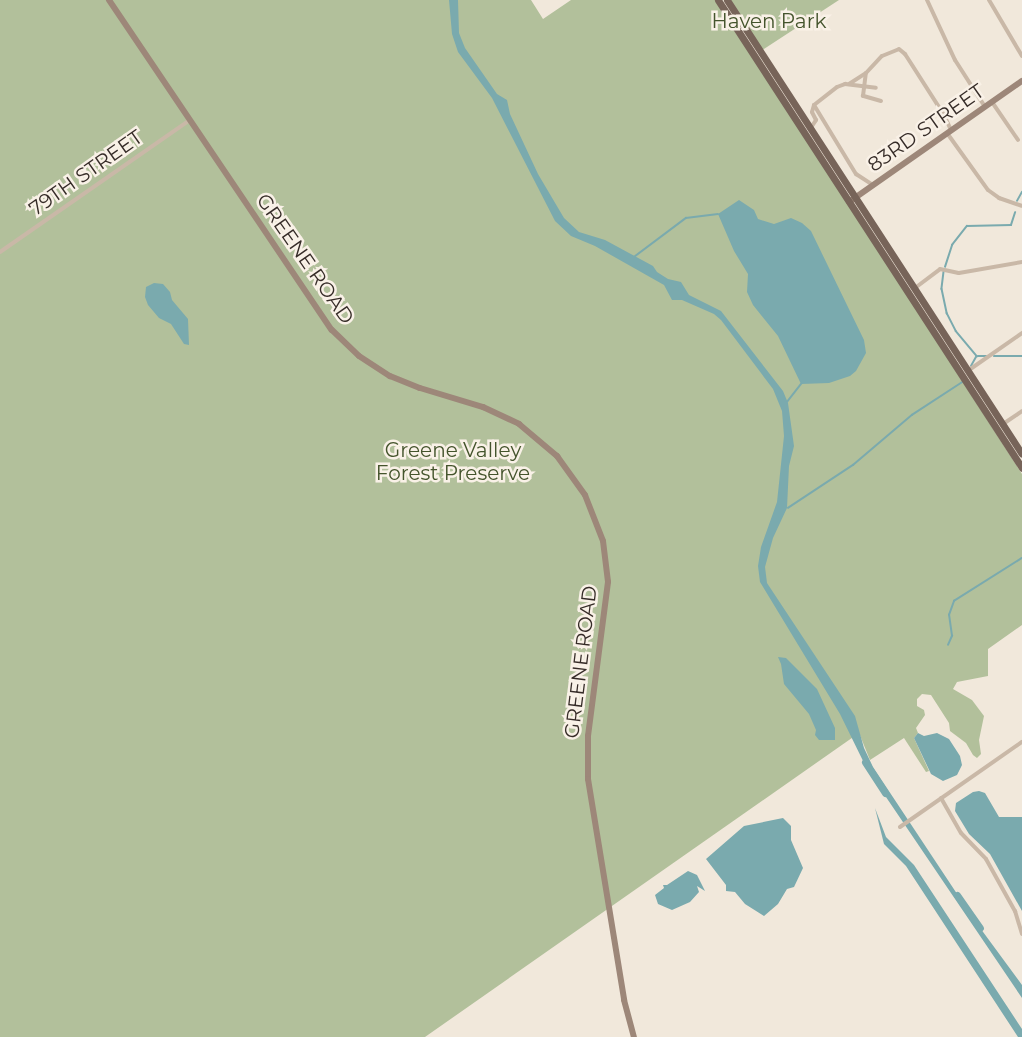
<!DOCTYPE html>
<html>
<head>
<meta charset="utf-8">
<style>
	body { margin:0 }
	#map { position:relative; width:1022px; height:1037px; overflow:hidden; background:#f1e8db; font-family:Montserrat,sans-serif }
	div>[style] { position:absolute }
	.green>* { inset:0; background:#b2c09b }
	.water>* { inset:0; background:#7aaaae }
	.stream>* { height:1.5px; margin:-0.75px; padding:0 0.75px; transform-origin:0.75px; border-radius:0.75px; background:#7aaaae }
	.river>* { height:7px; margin:-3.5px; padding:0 3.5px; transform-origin:3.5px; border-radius:3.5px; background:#7aaaae }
	.street>* { height:4px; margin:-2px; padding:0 2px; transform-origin:2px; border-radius:2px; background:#c9b8a7 }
	.secondary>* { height:6px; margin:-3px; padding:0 3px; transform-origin:3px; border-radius:3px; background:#9d8779 }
	.primary>* { height:7px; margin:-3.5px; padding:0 3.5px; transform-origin:3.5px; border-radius:3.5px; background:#776459 }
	span { translate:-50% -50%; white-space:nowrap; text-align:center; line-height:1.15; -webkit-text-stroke:5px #f9f1e7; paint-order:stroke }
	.park-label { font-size:20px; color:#44542c }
	.street-label { font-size:20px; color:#362c28 }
</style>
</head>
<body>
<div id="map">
	<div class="green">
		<i style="clip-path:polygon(0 0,531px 0,543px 19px,571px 0,717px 0,1022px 474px,1022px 625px,988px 649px,988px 676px,957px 682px,953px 689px,972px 700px,984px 716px,979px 740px,981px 754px,977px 758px,973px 755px,966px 743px,950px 731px,949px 723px,931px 695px,922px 694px,917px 699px,917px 706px,924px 710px,925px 715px,916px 728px,918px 733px,914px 738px,929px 771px,926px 772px,904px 738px,870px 760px,859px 733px,425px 1037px,0 1037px)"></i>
		<i style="clip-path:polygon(730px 0,839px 0,761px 51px)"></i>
	</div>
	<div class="water">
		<i style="clip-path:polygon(449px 0,458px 0,459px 33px,465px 48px,497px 94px,507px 100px,510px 114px,538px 174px,564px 218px,579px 232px,605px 240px,653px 266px,657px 272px,668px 279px,681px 282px,689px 295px,721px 311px,783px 391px,788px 403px,794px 446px,789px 466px,787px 508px,773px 538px,765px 567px,767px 583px,855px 716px,864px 748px,873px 767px,975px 921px,1022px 985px,1022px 998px,867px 769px,840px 714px,760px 582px,758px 566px,761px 547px,777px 502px,784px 436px,782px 411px,773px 389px,721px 320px,714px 314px,682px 300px,672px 300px,664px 285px,595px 246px,571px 236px,555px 221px,492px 98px,458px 52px,452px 34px)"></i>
		<i style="clip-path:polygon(739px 200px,754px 210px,758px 219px,774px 224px,791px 218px,802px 223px,811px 231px,864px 340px,866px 353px,856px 371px,850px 376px,829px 383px,801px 384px,778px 336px,753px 305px,747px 292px,748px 274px,734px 251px,718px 214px)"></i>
		<i style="clip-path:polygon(154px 283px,163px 284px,170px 292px,172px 300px,188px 319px,189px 345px,184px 344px,171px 324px,159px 318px,148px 305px,145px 297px,146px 287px)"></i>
		<i style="clip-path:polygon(778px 657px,786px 658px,817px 689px,835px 728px,835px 740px,819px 740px,815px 735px,816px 730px,809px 714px,784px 684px,781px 664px)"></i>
		<i style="clip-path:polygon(918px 733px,924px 736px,937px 733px,949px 739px,960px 756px,962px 765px,957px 775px,943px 781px,931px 774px,914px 738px)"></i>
		<i style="clip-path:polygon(979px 791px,985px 793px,999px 817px,1022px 817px,1022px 911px,990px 854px,969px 834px,955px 811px,956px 803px,973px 792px)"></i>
		<i style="clip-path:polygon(875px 808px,886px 837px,914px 865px,1022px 1029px,1022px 1037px,1018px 1037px,906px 866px,884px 844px)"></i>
		<i style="clip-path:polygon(783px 818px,791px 826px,791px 840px,803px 868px,794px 887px,787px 889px,778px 904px,764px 916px,745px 904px,735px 892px,726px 891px,726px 885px,706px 859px,744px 826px)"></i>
		<i style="clip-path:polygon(688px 871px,697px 875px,705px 891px,697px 886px,699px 892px,690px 902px,672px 910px,658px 904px,655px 895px,664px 888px,663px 885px,667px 885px)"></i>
	</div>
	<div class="stream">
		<i style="left:1017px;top:201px;width:10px;rotate:-61deg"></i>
		<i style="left:634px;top:257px;width:65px;rotate:-36.9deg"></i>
		<i style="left:686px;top:218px;width:32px;rotate:-7deg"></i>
		<i style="left:945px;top:267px;width:23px;rotate:-72deg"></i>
		<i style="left:952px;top:245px;width:24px;rotate:-52deg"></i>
		<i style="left:967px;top:226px;width:44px;rotate:-1.3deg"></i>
		<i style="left:1011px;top:225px;width:13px;rotate:-72deg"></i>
		<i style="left:944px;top:272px;width:17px;rotate:97deg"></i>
		<i style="left:942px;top:289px;width:25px;rotate:78deg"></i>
		<i style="left:947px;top:313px;width:20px;rotate:63deg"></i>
		<i style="left:956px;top:331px;width:33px;rotate:50deg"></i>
		<i style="left:978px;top:356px;width:8px"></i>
		<i style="left:994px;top:356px;width:28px"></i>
		<i style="left:971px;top:366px;width:10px;rotate:-61deg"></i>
		<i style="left:787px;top:402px;width:23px;rotate:-52deg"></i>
		<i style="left:788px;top:508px;width:78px;rotate:-33.5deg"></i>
		<i style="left:853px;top:465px;width:77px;rotate:-40.3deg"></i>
		<i style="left:912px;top:415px;width:62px;rotate:-33.2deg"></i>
		<i style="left:948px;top:645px;width:10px;rotate:-66deg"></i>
		<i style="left:952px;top:636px;width:21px;rotate:-98deg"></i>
		<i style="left:949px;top:615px;width:15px;rotate:-70deg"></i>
		<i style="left:954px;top:601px;width:80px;rotate:-32.3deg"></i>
	</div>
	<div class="river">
		<i style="left:865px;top:762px;width:37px;rotate:57deg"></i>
		<i style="left:957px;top:895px;width:40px;rotate:55.1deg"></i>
	</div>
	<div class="street">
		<i style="left:927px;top:0;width:66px;rotate:65deg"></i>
		<i style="left:955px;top:60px;width:56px;rotate:57.4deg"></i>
		<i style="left:989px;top:0;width:65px;rotate:59.5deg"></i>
		<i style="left:849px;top:84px;width:20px;rotate:-33deg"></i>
		<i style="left:881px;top:101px;width:19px;rotate:-164deg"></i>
		<i style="left:863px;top:96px;width:23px;rotate:-83deg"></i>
		<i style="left:866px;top:73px;width:23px;rotate:-47deg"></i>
		<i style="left:882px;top:56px;width:18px;rotate:-22deg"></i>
		<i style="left:899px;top:49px;width:8px;rotate:40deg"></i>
		<i style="left:905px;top:54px;width:72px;rotate:57.4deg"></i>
		<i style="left:944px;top:115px;width:17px;rotate:65deg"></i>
		<i style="left:992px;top:102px;width:46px;rotate:55.6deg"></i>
		<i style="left:814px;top:105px;width:81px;rotate:58.7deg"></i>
		<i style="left:856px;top:174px;width:20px;rotate:33deg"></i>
		<i style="left:810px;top:129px;width:11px;rotate:-56deg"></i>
		<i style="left:816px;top:120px;width:9px;rotate:-117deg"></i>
		<i style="left:812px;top:112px;width:7px;rotate:-74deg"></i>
		<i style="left:814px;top:105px;width:29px;rotate:-38deg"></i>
		<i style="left:837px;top:87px;width:9px;rotate:-21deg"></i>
		<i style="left:845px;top:84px;width:31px;rotate:7deg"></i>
		<i style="left:947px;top:133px;width:70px;rotate:54.3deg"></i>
		<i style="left:988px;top:190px;width:14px;rotate:36deg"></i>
		<i style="left:999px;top:198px;width:24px;rotate:19deg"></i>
		<i style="left:0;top:252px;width:231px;rotate:-34.8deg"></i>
		<i style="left:915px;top:288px;width:31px;rotate:-37deg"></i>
		<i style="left:940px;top:269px;width:19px;rotate:12deg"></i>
		<i style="left:959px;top:273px;width:64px;rotate:-9.9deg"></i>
		<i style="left:969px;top:370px;width:65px;rotate:-34.9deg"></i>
		<i style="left:1003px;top:424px;width:23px;rotate:-34deg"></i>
		<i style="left:941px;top:798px;width:40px;rotate:60.3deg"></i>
		<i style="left:961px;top:833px;width:36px;rotate:46deg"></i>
		<i style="left:986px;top:859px;width:60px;rotate:60.9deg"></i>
		<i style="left:1015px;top:911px;width:24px;rotate:73deg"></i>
		<i style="left:900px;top:827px;width:149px;rotate:-34.9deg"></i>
	</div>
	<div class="secondary">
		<i style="left:109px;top:0;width:398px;rotate:56deg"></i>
		<i style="left:332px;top:330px;width:37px;rotate:44deg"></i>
		<i style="left:359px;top:356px;width:37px;rotate:33deg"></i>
		<i style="left:390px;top:376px;width:32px;rotate:22deg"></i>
		<i style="left:420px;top:388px;width:66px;rotate:16.8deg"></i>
		<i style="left:483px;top:407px;width:40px;rotate:25deg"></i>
		<i style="left:519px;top:424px;width:50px;rotate:40.1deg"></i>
		<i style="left:557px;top:456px;width:48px;rotate:54.3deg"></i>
		<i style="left:585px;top:495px;width:49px;rotate:68.6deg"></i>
		<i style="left:603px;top:541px;width:41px;rotate:83deg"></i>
		<i style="left:608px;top:582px;width:155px;rotate:97.4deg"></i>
		<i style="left:588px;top:736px;width:43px;rotate:90deg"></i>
		<i style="left:588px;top:779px;width:224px;rotate:80.7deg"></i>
		<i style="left:624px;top:1000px;width:38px;rotate:75deg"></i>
		<i style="left:849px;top:202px;width:211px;rotate:-35deg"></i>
	</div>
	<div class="primary">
		<i style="left:718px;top:0;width:558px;rotate:56.99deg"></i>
		<i style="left:727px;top:0;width:541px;rotate:56.99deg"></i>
	</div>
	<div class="park-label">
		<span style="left:769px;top:21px">Haven Park</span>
		<span style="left:453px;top:462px">Greene Valley<br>Forest Preserve</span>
	</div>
	<div class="street-label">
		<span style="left:926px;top:128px;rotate:-35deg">83RD STREET</span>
		<span style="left:86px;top:173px;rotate:-35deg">79TH STREET</span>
		<span style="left:305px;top:259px;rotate:55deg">GREENE ROAD</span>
		<span style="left:581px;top:662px;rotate:-83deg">GREENE ROAD</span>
	</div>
</div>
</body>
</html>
